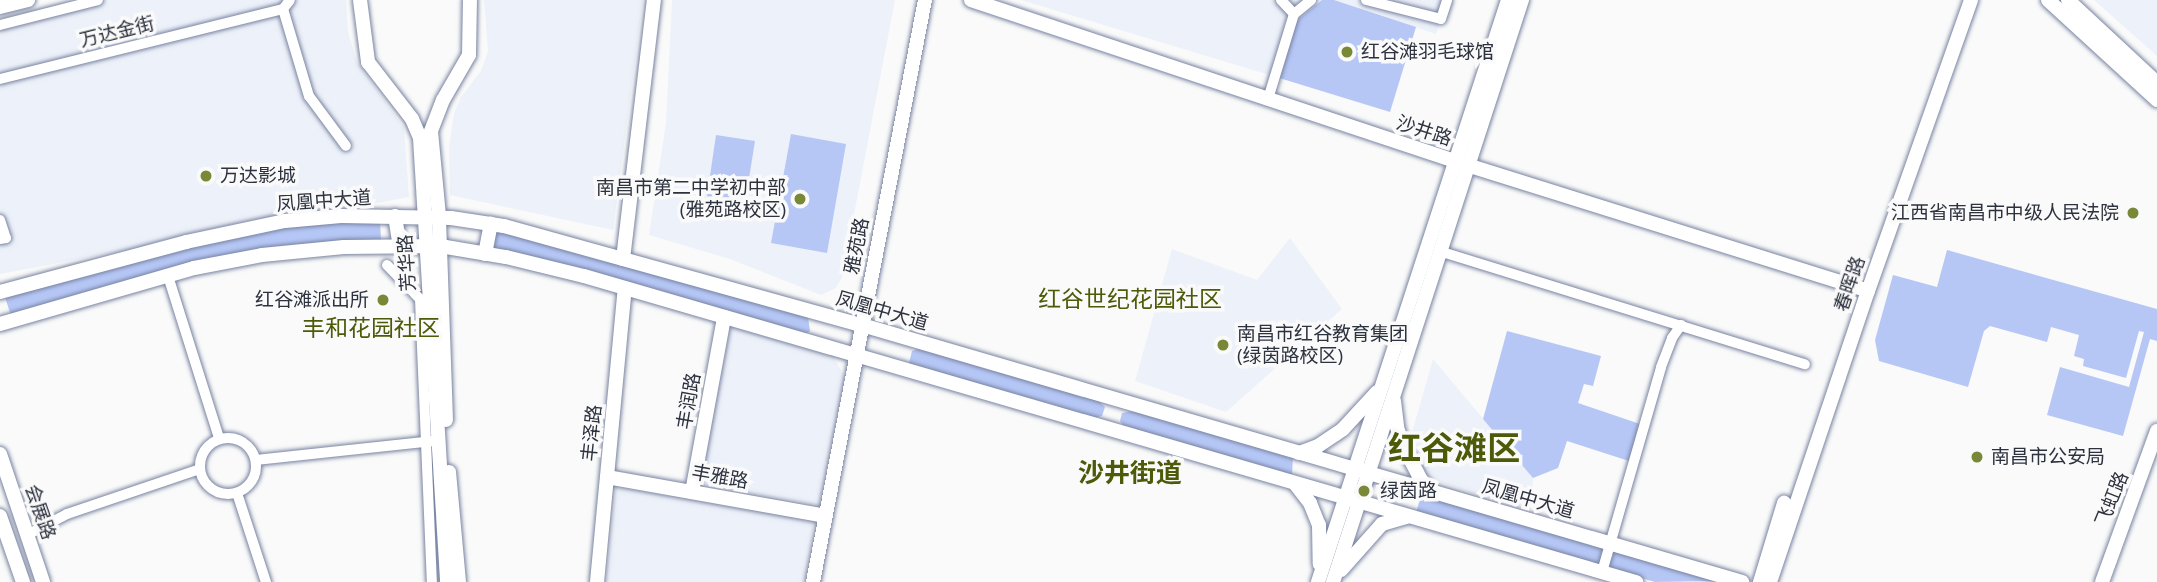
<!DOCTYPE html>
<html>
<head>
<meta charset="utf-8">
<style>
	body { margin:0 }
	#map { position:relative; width:2157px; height:582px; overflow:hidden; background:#fafafa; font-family:"Open Sans","Noto Sans SC",sans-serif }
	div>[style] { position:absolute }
	.built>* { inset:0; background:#edf1f9 }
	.green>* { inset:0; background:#b6c7f6 }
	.roads { filter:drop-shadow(0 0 2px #7883a1) drop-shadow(0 0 2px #7883a1) }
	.street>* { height:10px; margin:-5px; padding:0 5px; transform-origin:5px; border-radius:5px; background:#fff }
	.street>.ring { margin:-5px; padding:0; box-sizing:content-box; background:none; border:10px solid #fff; border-radius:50% }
	.secondary>* { height:14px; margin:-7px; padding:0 7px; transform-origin:7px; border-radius:7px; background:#fff }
	.dots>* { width:19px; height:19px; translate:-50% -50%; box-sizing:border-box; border:4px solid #fafafa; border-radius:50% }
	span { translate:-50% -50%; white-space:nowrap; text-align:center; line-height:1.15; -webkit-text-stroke:7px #fafafa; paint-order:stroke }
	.street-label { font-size:19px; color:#2d323f }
	.poi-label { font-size:19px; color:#2d323f }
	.left { translate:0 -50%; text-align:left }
	.right { translate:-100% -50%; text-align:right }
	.quarter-label { font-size:23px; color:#4d5a08 }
	.district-label { font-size:26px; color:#4d5a08; font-weight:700 }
	.town-label { font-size:33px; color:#4d5a08; font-weight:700 }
</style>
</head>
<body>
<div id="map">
	<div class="built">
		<i style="clip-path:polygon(81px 0,346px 0,348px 32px,357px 62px,404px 128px,409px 197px,0 274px,0 22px)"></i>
		<i style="clip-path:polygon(484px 0,643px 0,613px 230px,450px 195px,449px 147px,454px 113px,461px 97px,481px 71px,488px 51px)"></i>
		<i style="clip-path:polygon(672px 0,895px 0,842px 277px,836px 288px,821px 295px,730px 259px,649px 235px,666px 123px)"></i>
		<i style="clip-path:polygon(1021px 0,1322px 0,1295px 22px,1276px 77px)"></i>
		<i style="clip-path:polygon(1334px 0,1447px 0,1436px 34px)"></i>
		<i style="clip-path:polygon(2094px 0,2157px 0,2157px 56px)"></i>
		<i style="clip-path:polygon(1290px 238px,1342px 309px,1226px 412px,1135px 381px,1172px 249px,1257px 280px)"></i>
		<i style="clip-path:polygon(730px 327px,832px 354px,845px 377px,819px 505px,700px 484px)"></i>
		<i style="clip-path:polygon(1433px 359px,1533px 478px,1531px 509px,1525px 510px,1433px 480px,1423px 470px,1414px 451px,1411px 436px)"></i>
		<i style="clip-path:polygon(616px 487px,814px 521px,805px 582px,606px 582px)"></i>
	</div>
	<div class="green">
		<i style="clip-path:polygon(1322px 0,1334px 0,1416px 27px,1390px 112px,1276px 77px,1295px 22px)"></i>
		<i style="clip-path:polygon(791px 134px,846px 144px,827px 253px,771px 243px)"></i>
		<i style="clip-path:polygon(716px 135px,755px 141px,743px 216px,705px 210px)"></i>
		<i style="clip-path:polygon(339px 222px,380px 222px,381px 240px,299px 244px,215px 258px,11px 316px,5px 297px,131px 261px,288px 226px)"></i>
		<i style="clip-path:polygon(496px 232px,541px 240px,808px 317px,810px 331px,805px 335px,491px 248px)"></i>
		<i style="clip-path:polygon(1947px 250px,2157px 309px,2157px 341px,2150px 339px,2123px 436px,2047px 415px,2060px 367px,2129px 387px,2144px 332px,2139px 331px,2126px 378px,2083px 366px,2084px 359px,2074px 356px,2079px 335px,2051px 327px,2047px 342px,1990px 326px,1984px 331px,1968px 387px,1879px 361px,1875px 340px,1893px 275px,1937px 287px)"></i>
		<i style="clip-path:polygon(1507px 331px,1601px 356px,1593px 386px,1584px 384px,1578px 403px,1640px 424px,1629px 461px,1567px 441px,1558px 468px,1533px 478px,1483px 419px)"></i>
		<i style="clip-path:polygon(918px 349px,1099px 401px,1105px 407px,1102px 416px,1091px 419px,913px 367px,909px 363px,912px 351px)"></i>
		<i style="clip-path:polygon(1133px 411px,1293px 457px,1292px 474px,1287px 476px,1125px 428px,1120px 421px,1122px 413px)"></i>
		<i style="clip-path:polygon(1421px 495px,1714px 581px,1655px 582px,1416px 513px)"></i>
	</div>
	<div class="roads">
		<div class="street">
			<i style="left:1281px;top:0;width:19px;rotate:47deg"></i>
			<i style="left:1294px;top:14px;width:22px;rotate:-39deg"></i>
			<i style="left:1366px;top:0;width:77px;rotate:14.2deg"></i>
			<i style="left:1441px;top:19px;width:20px;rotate:-72deg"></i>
			<i style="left:283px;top:9px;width:91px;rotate:73.4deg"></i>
			<i style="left:309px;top:96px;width:62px;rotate:53.5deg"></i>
			<i style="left:0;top:25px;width:101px;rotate:-14.3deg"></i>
			<i style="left:0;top:79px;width:292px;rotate:-13.9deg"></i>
			<i style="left:283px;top:9px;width:11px;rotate:-52deg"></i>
			<i style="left:1268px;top:99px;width:89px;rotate:-73deg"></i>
			<i style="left:0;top:220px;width:19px;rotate:72deg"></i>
			<i style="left:6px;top:238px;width:6px;rotate:171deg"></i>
			<i style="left:1439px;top:251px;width:383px;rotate:17.2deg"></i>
			<i style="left:387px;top:265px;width:47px;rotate:45.9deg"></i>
			<i style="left:420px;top:299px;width:283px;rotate:87.6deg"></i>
			<i style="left:168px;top:276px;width:170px;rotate:72.5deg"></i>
			<i class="ring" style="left:200px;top:438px;width:46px;height:46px"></i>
			<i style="left:256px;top:460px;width:178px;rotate:-6.1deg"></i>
			<i style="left:237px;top:493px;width:94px;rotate:72deg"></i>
			<i style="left:27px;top:535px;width:45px;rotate:-27.7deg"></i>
			<i style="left:67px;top:514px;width:140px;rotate:-18.7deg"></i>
			<i style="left:1602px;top:572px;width:213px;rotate:-73.9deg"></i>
			<i style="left:1661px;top:367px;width:31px;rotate:-69deg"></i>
			<i style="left:1672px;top:338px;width:16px;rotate:-55deg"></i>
		</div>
		<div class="secondary">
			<i style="left:360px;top:0;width:63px;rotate:82.6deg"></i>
			<i style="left:368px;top:62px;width:72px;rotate:52.3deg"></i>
			<i style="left:412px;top:119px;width:21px;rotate:67deg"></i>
			<i style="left:420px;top:138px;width:445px;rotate:86.5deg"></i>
			<i style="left:971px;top:0;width:523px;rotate:18.4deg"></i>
			<i style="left:1467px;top:165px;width:420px;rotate:17.4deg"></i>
			<i style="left:2048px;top:0;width:148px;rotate:42.5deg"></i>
			<i style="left:2068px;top:0;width:122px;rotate:43deg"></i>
			<i style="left:0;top:7px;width:29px;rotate:-14deg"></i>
			<i style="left:395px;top:216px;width:31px;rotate:81deg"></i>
			<i style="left:485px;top:254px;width:31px;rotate:-79deg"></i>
			<i style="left:623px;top:259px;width:261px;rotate:-83.2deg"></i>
			<i style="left:0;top:292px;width:193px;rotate:-15deg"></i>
			<i style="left:186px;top:242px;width:101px;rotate:-12deg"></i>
			<i style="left:285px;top:221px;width:56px;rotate:-5.1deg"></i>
			<i style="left:341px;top:216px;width:110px;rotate:1deg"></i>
			<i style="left:451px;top:218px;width:54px;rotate:8.6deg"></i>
			<i style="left:504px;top:226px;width:371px;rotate:15.5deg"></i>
			<i style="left:862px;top:325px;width:917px;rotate:16.28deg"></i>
			<i style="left:0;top:324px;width:202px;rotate:-16.1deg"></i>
			<i style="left:194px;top:268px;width:69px;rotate:-10.8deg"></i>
			<i style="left:262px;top:255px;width:82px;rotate:-5.6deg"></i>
			<i style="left:344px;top:247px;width:96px;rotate:-0.6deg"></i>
			<i style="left:440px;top:246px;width:67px;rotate:9.5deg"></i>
			<i style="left:506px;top:257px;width:80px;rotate:13.7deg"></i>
			<i style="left:584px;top:276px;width:1096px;rotate:16.22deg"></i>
			<i style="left:1394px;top:401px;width:26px;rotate:83deg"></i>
			<i style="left:1397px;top:427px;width:17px;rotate:73deg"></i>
			<i style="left:1402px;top:443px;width:42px;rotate:62.8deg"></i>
			<i style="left:1421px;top:480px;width:14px;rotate:45deg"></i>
			<i style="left:446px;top:420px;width:204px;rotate:-92deg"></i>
			<i style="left:439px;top:216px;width:85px;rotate:-95.4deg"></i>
			<i style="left:431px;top:131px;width:33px;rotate:-69deg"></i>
			<i style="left:443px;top:100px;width:52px;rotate:-60deg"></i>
			<i style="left:469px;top:55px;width:55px;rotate:-89deg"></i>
			<i style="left:1299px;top:453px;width:20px;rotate:-20deg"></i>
			<i style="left:1318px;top:446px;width:30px;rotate:-34deg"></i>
			<i style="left:1343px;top:429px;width:50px;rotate:-47.4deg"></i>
			<i style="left:0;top:454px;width:135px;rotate:71.4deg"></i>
			<i style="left:449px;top:472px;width:110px;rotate:84.8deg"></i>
			<i style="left:607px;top:477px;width:221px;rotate:10.1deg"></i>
			<i style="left:1296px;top:485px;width:23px;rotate:52deg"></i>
			<i style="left:1310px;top:503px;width:24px;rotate:68deg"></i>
			<i style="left:1319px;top:525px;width:39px;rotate:89deg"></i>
			<i style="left:692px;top:492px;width:178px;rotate:-79.6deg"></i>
			<i style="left:0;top:516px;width:70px;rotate:70.8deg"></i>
			<i style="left:1341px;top:570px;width:62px;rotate:-48.3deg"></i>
			<i style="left:1382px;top:524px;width:26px;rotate:-16deg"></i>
			<i style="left:597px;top:582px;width:295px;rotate:-84.6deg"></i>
			<i style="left:813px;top:582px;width:593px;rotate:-79.11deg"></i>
			<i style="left:1318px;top:582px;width:612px;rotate:-71.92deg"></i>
			<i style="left:1333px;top:582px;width:612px;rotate:-72.01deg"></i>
			<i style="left:1760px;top:582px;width:83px;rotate:-73.1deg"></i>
			<i style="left:1770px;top:582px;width:307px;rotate:-71.4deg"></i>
			<i style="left:1868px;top:291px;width:309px;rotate:-70.5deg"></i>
			<i style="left:2102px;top:582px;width:161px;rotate:-70deg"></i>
		</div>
	</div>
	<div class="dots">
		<i style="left:1347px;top:52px;background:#788837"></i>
		<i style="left:206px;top:176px;background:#788837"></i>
		<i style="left:800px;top:199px;background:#788837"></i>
		<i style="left:2133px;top:213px;background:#788837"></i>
		<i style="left:383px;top:300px;background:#788837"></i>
		<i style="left:1223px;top:345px;background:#788837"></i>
		<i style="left:1977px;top:457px;background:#788837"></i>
		<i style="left:1364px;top:491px;background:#788837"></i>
	</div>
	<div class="street-label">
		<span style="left:117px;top:32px;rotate:-14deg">万达金街</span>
		<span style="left:1424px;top:131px;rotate:18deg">沙井路</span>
		<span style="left:324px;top:201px;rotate:-4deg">凤凰中大道</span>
		<span style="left:857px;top:246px;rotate:-79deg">雅苑路</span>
		<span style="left:407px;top:263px;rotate:-94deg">芳华路</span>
		<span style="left:1850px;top:284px;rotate:-71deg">春晖路</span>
		<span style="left:882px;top:311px;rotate:16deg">凤凰中大道</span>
		<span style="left:689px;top:401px;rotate:-80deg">丰润路</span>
		<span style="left:592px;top:433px;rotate:-84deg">丰泽路</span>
		<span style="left:720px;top:477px;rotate:10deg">丰雅路</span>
		<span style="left:1528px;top:499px;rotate:16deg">凤凰中大道</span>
		<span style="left:2112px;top:499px;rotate:-68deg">飞虹路</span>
		<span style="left:40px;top:512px;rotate:71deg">会展路</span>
	</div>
	<div class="poi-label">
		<span class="left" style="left:1361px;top:52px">红谷滩羽毛球馆</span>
		<span class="left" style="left:220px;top:176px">万达影城</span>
		<span class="right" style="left:786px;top:199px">南昌市第二中学初中部<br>(雅苑路校区)</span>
		<span class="right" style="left:2119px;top:213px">江西省南昌市中级人民法院</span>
		<span class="right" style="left:369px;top:300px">红谷滩派出所</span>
		<span class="left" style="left:1237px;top:345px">南昌市红谷教育集团<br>(绿茵路校区)</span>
		<span class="left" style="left:1991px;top:457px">南昌市公安局</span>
		<span class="left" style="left:1380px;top:491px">绿茵路</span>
	</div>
	<div class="quarter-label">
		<span style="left:1130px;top:298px">红谷世纪花园社区</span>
		<span style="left:371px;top:327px">丰和花园社区</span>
	</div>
	<div class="district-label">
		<span style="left:1130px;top:473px">沙井街道</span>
	</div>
	<div class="town-label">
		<span style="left:1454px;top:448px">红谷滩区</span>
	</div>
</div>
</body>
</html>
